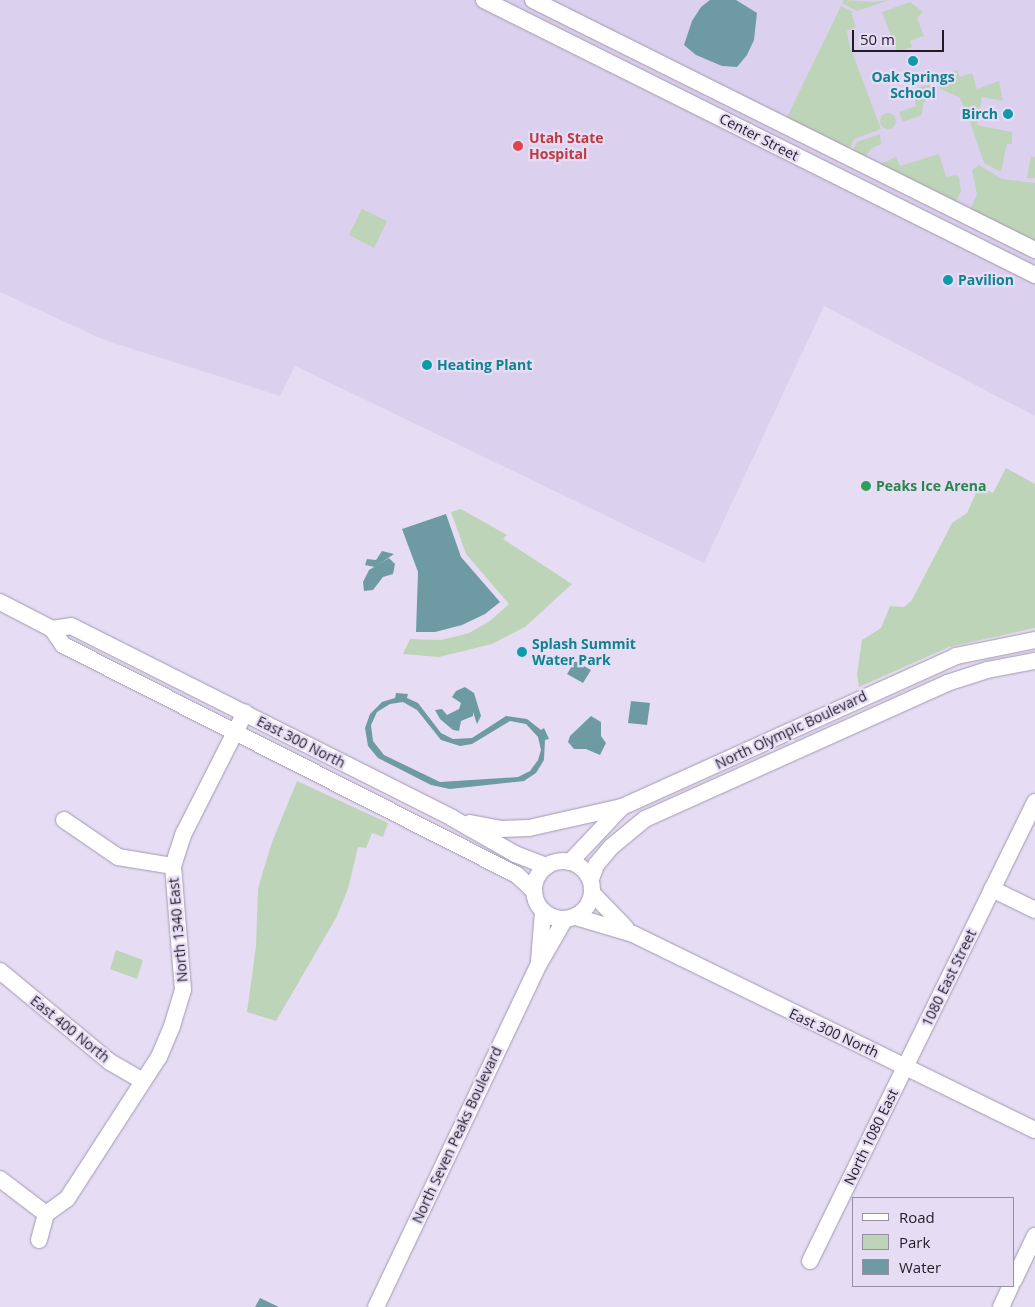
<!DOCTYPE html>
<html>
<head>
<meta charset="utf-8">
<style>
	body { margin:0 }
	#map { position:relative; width:1035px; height:1307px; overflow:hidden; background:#e6ddf5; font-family:"Open Sans",sans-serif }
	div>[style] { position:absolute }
	.built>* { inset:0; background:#dcd0ef }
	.green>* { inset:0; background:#bed4b9 }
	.round { border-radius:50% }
	.water>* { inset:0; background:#6e9ba3 }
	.roads { filter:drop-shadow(0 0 1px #a199af) drop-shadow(0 0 1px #a199af) }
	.minor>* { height:16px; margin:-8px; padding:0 8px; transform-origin:8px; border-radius:8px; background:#fff }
	.minor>.ring { margin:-8px; padding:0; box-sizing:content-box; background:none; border:16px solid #fff; border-radius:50% }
	.dots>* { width:14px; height:14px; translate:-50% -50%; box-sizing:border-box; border:2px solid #e6ddf5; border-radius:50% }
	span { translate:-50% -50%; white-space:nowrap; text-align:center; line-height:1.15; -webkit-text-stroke:4.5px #e6ddf5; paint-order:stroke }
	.culture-label { font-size:14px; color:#0d838f; font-weight:700 }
	.right { translate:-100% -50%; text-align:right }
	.left { translate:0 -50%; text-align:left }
	.street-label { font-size:14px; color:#201c25 }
	.health-label { font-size:14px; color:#be3a42; font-weight:700 }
	.leisure-label { font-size:14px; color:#27864d; font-weight:700 }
	.legend { position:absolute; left:852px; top:1197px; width:162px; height:90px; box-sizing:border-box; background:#e6ddf5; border:1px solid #9790a2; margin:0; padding:6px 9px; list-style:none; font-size:15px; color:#201c25 }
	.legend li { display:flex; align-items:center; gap:10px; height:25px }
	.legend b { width:25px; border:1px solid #9790a2 }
	.scale { position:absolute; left:852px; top:30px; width:92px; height:22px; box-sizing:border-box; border:2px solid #201c25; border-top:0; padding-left:6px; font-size:15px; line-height:18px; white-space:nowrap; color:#201c25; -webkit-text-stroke:4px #e6ddf5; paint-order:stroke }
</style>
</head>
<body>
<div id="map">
	<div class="built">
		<i style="clip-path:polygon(0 0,1035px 0,1035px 416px,824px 306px,704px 563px,295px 366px,280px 396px,104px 340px,0 292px)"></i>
	</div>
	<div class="green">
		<i style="clip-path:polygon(844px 0,873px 2px,889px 0,857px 11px,842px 3px)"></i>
		<i style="clip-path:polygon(910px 2px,923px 12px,917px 18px,924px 36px,910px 41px,912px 47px,897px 52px,882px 12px)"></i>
		<i style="clip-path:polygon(841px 6px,853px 12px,851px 13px,856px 27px,847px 31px,849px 44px,881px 129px,854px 139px,849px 150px,786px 119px)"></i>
		<i style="clip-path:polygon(957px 70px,960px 77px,972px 73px,977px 89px,999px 81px,1003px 101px,982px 97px,980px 109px,967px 112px,959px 97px,940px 89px,937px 80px)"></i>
		<i style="clip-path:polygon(930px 84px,932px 90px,923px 104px,922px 115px,903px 122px,899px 112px,916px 106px,913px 89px)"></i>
		<i style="clip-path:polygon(979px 113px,977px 125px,1012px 132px,1012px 144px,1007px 144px,1001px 172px,984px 163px,968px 116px)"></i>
		<i class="round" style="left:880px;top:113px;width:16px;height:16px"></i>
		<i style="clip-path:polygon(880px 134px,881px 144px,872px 148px,865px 157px,852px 152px,857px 142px)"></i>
		<i style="clip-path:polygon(939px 154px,946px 177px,956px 175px,959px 178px,961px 191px,956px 202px,880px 164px,896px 157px,900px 166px)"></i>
		<i style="clip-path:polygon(1031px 156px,1035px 157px,1035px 178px,1027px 178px)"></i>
		<i style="clip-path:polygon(979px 165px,1002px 179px,1035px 183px,1035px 243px,970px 210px,977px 194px,972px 170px)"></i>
		<i style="clip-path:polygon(362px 209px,387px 221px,374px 248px,349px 235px)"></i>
		<i style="clip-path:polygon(1006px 468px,1035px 484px,1035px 628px,949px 647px,859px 687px,857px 674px,862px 640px,881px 628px,890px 606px,904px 607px,912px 600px,952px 523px,967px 513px,979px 486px,993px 493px)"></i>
		<i style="clip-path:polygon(461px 509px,507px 535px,503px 539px,572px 584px,525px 627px,492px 644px,439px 657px,403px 654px,410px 639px,441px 640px,469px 633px,490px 621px,509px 604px,466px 554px,451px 512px)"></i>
		<i style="clip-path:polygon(297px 781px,388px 823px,383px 837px,372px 833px,366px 848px,358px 847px,348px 889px,336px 918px,276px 1021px,247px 1012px,256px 946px,258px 888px,272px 842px)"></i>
		<i style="clip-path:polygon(116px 950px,143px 960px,137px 979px,110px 969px)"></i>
	</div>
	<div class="water">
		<i style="clip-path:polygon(710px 0,736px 0,757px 13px,754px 40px,747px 55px,737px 67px,722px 66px,696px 55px,684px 45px,692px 21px,701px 7px)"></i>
		<i style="clip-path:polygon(446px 514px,461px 557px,500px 602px,485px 614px,462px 625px,435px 632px,416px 632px,418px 572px,402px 529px)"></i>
		<i style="clip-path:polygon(382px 551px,394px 554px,375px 567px,365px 565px,367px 559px,376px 560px)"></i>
		<i style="clip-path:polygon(389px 558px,395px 564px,393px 574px,383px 577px,373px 590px,364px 591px,363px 582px,369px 570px)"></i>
		<i style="clip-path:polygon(575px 661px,591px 670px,583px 683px,567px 674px)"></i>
		<i style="clip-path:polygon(465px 687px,474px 693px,481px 716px,477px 724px,473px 712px,473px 716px,461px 721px,459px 731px,453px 730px,440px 719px,435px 710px,442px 709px,447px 715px,459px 709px,461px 703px,452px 697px,456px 691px)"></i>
		<i style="clip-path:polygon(evenodd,396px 693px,408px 694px,407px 698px,418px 703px,441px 733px,453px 739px,472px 738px,506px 716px,527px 719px,541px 730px,544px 728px,549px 739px,545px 740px,544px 760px,536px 773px,524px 781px,450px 789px,431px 785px,378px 758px,368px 746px,365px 728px,370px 714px,382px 702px,395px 698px,396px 693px,403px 702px,417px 710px,441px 740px,460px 746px,472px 744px,510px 721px,526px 724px,538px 737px,541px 750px,538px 760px,530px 771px,518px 777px,440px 782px,384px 755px,373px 741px,371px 725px,377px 712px,390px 704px,403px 702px)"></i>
		<i style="clip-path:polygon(631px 701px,650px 703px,647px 725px,628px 723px)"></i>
		<i style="clip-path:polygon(591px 716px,601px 722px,601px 736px,606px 743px,600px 755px,586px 749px,574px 749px,568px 742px,570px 736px)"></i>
		<i style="clip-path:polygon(260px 1298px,279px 1307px,255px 1307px)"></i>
	</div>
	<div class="roads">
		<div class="minor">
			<i style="left:484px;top:0;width:616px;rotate:26.52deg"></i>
			<i style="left:533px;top:0;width:561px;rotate:26.47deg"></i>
			<i style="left:0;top:602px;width:59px;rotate:27.4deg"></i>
			<i style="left:52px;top:629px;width:19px;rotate:55deg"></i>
			<i style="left:63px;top:645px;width:509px;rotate:26.87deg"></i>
			<i style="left:517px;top:875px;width:23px;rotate:43deg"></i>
			<i style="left:52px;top:629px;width:19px;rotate:-9deg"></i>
			<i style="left:71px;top:626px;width:427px;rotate:26.7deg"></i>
			<i style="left:452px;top:818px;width:73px;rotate:29.7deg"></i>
			<i style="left:515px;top:854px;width:34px;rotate:21deg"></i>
			<i style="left:64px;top:820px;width:65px;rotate:34.4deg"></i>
			<i style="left:118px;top:857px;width:56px;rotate:9.3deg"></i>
			<i style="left:470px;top:823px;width:31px;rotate:11deg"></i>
			<i style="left:500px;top:829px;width:29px;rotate:-2deg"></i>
			<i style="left:529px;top:828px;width:95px;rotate:-12.7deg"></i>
			<i class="ring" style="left:534px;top:861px;width:42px;height:42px"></i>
			<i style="left:570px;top:862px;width:76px;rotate:-46.6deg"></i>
			<i style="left:622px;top:807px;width:367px;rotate:-24.3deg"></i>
			<i style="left:956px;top:656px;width:81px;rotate:-11.4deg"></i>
			<i style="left:591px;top:879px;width:15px;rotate:-70deg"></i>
			<i style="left:596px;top:865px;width:23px;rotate:-50deg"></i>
			<i style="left:611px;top:847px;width:44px;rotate:-39.5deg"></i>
			<i style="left:645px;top:819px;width:331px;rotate:-24.2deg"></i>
			<i style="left:947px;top:683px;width:42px;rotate:-18deg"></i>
			<i style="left:987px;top:670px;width:49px;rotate:-10.6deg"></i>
			<i style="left:992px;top:889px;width:48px;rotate:26deg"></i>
			<i style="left:593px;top:894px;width:47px;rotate:45.9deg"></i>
			<i style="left:576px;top:917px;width:59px;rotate:16.6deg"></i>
			<i style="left:633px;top:934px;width:447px;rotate:26deg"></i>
			<i style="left:539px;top:961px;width:50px;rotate:-85.4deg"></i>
			<i style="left:0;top:971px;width:143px;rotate:39.6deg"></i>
			<i style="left:110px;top:1062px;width:38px;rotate:30deg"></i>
			<i style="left:0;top:1179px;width:58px;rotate:37.3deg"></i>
			<i style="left:39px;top:1240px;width:27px;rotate:-75deg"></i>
			<i style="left:46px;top:1214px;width:26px;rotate:-36deg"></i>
			<i style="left:67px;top:1199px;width:169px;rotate:-57.1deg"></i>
			<i style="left:159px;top:1057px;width:34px;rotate:-67deg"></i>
			<i style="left:172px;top:1026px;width:38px;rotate:-73deg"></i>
			<i style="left:183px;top:990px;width:124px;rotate:-94.6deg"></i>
			<i style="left:173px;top:866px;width:35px;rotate:-72deg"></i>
			<i style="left:184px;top:833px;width:135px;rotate:-63.1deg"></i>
			<i style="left:810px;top:1261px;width:511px;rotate:-63.89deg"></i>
			<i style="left:1014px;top:1280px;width:49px;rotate:-64.5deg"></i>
			<i style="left:376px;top:1307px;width:380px;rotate:-64.6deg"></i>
			<i style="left:539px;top:964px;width:52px;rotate:-60deg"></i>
			<i style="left:1001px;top:1307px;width:23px;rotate:-65deg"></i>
		</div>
	</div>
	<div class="dots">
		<i style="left:913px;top:61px;background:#0f9aa8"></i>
		<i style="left:1008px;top:114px;background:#0f9aa8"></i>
		<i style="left:518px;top:146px;background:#e0444e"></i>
		<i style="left:948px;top:280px;background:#0f9aa8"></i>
		<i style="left:427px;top:365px;background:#0f9aa8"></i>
		<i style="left:866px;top:486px;background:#2e9e5b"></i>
		<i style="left:522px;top:652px;background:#0f9aa8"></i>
	</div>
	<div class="culture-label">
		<span style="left:913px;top:85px">Oak Springs<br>School</span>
		<span class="right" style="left:998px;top:114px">Birch</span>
		<span class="left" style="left:958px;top:280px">Pavilion</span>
		<span class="left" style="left:437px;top:365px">Heating Plant</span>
		<span class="left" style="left:532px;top:652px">Splash Summit<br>Water Park</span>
	</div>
	<div class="street-label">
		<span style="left:759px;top:137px;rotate:27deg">Center Street</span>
		<span style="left:791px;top:730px;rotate:-25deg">North Olympic Boulevard</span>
		<span style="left:301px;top:742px;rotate:27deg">East 300 North</span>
		<span style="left:178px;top:930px;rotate:-95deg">North 1340 East</span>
		<span style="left:949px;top:978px;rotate:-64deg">1080 East Street</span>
		<span style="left:70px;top:1029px;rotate:39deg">East 400 North</span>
		<span style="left:834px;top:1033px;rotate:25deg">East 300 North</span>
		<span style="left:457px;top:1135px;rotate:-65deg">North Seven Peaks Boulevard</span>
		<span style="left:871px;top:1137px;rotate:-64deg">North 1080 East</span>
	</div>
	<div class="health-label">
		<span class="left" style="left:529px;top:146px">Utah State<br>Hospital</span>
	</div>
	<div class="leisure-label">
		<span class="left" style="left:876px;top:486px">Peaks Ice Arena</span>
	</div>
	<ul class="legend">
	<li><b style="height:6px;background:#fff"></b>Road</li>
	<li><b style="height:14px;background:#bed4b9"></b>Park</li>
	<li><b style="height:14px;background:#6e9ba3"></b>Water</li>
	</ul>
	<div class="scale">50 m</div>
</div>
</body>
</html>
